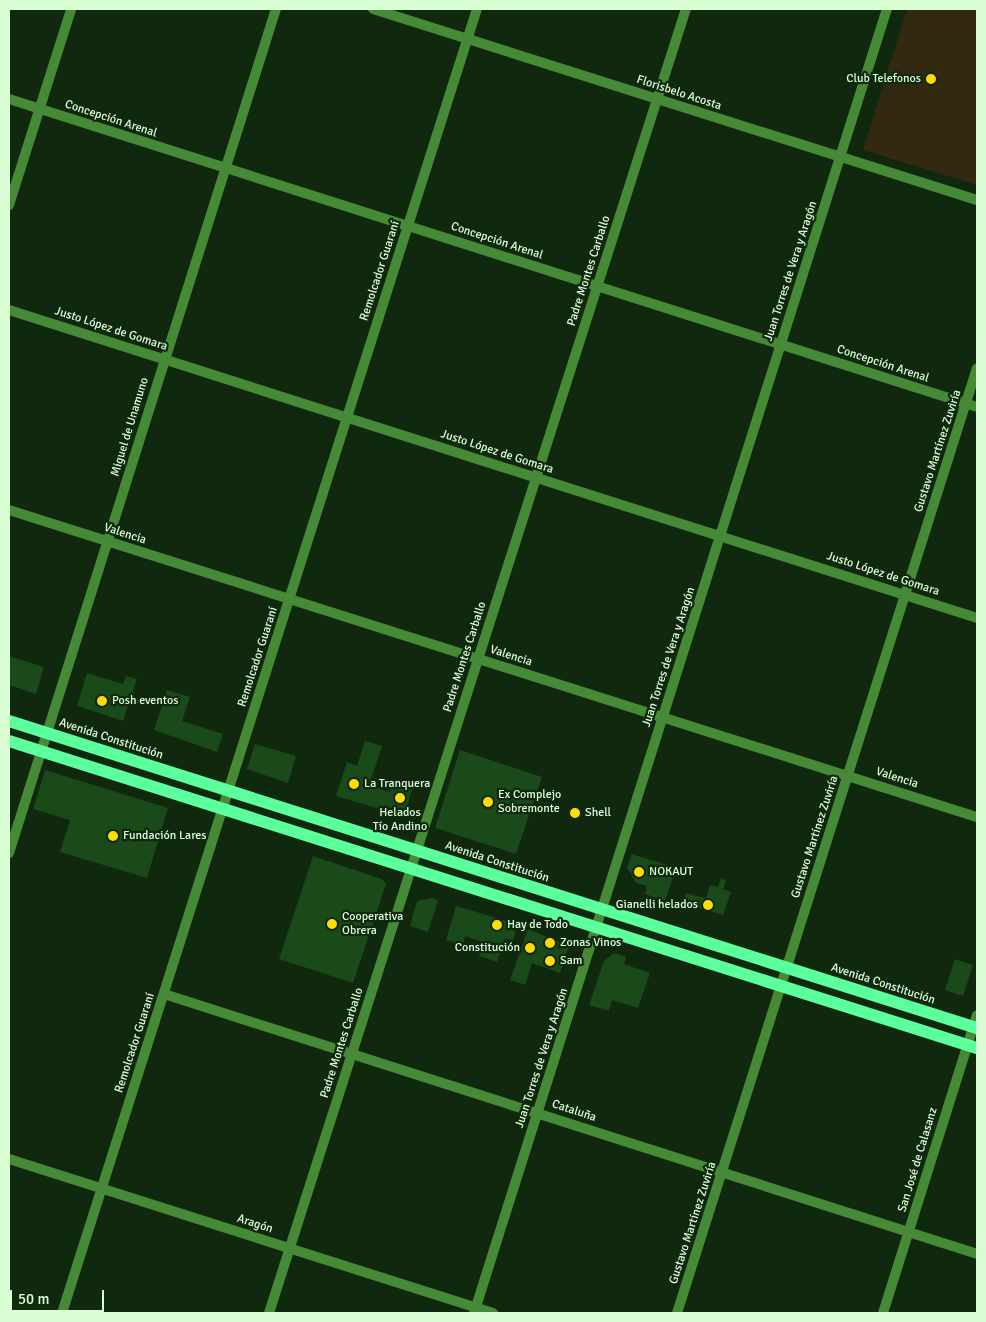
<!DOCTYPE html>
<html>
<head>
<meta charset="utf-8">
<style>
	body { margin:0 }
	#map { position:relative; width:986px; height:1322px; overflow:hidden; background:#0f280e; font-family:Signika,sans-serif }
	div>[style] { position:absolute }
	.green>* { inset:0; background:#322910 }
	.building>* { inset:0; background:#1a4a19 }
	.minor>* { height:10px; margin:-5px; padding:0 5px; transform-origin:5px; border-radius:5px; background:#468936 }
	.primary>* { height:12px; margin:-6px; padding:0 6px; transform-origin:6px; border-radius:6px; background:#5bff9c }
	.dots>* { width:14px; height:14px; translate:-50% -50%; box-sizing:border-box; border:2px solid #0f280e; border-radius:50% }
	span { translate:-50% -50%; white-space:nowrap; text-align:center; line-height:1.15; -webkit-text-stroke:4.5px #0f280e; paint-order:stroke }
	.poi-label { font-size:12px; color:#daffd4 }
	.right { translate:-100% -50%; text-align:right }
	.left { translate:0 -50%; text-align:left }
	.street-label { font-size:12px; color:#daffd4 }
	.frame { position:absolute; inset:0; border:10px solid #daffd4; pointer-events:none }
	.scale { position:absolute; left:10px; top:1290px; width:94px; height:22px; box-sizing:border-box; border:2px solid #daffd4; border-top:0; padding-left:6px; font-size:15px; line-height:18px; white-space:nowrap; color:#daffd4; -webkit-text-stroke:4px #0f280e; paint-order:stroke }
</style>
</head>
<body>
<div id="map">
	<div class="green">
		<i style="clip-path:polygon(907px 9px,977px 9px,977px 185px,863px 150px)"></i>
	</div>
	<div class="building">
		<i style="clip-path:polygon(9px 656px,44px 667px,36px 694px,9px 685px)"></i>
		<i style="clip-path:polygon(87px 673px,123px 684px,126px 676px,137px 679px,123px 721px,77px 706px)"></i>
		<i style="clip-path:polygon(167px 690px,190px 697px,182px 721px,223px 734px,217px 752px,154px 730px)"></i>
		<i style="clip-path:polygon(365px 741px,382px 746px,369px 786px,390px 792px,394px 779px,414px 784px,404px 816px,336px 796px,347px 762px,357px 766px)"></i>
		<i style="clip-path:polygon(255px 744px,296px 756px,288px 783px,247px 769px)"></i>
		<i style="clip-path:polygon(460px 750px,542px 777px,516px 854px,435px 828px)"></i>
		<i style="clip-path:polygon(45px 770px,168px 808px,147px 878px,60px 852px,70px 820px,33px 809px)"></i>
		<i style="clip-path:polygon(632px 854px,676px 868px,665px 901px,645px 894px,647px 886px,636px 883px,627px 867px)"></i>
		<i style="clip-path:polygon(313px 856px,382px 879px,386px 884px,353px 983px,279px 959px)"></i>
		<i style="clip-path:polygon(721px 878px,726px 880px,723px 889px,731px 892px,723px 915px,683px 903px,686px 893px,706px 898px,710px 885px,718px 887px)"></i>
		<i style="clip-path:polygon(432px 898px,438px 900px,428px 932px,410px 926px,417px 901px)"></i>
		<i style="clip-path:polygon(456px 906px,510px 922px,508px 928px,516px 930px,513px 941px,505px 938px,497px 962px,479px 956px,483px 942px,465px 936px,463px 945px,446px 940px)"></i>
		<i style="clip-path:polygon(528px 929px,569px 946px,560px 973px,532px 963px,525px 985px,510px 980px)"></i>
		<i style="clip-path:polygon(614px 953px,626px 957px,624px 964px,650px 973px,638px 1008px,612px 1000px,609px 1011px,589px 1005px,604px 961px)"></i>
		<i style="clip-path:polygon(955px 959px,973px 965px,963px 996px,945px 990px)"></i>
	</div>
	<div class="minor">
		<i style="left:373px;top:9px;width:633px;rotate:17.55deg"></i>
		<i style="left:9px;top:99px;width:1016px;rotate:17.65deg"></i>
		<i style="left:9px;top:205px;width:206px;rotate:-72.4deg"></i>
		<i style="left:9px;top:310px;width:1016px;rotate:17.65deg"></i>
		<i style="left:9px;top:510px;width:1016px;rotate:17.6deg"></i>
		<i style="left:9px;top:853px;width:885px;rotate:-72.45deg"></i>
		<i style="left:164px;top:994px;width:854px;rotate:17.73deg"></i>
		<i style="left:9px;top:1159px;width:508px;rotate:17.65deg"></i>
		<i style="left:62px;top:1313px;width:1368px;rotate:-72.35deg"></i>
		<i style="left:269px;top:1313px;width:1369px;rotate:-72.27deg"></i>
		<i style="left:474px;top:1313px;width:1368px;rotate:-72.43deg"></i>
		<i style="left:677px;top:1313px;width:991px;rotate:-72.39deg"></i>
		<i style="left:883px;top:1313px;width:312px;rotate:-72.5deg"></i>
	</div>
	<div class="primary">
		<i style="left:9px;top:721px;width:1016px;rotate:17.6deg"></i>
		<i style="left:9px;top:741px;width:1016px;rotate:17.6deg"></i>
	</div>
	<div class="dots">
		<i style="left:931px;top:79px;background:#fd0"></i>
		<i style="left:102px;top:701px;background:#fd0"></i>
		<i style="left:354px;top:784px;background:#fd0"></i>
		<i style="left:400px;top:798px;background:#fd0"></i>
		<i style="left:488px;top:802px;background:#fd0"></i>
		<i style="left:575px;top:813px;background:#fd0"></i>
		<i style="left:113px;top:836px;background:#fd0"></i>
		<i style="left:639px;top:872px;background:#fd0"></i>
		<i style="left:708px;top:905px;background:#fd0"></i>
		<i style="left:332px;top:924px;background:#fd0"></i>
		<i style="left:497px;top:925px;background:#fd0"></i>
		<i style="left:550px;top:943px;background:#fd0"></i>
		<i style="left:530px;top:948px;background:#fd0"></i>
		<i style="left:550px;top:961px;background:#fd0"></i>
	</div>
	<div class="poi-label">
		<span class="right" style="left:921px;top:79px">Club Telefonos</span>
		<span class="left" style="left:112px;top:701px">Posh eventos</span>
		<span class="left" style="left:364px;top:784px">La Tranquera</span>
		<span class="left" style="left:498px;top:802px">Ex Complejo<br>Sobremonte</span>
		<span style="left:400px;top:820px">Helados<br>Tío Andino</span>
		<span class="left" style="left:585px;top:813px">Shell</span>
		<span class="left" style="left:123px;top:836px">Fundación Lares</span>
		<span class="left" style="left:649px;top:872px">NOKAUT</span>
		<span class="right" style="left:698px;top:905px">Gianelli helados</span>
		<span class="left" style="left:342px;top:924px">Cooperativa<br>Obrera</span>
		<span class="left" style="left:507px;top:925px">Hay de Todo</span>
		<span class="left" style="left:560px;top:943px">Zonas Vinos</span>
		<span class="right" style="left:520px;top:948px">Constitución</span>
		<span class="left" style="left:560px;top:961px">Sam</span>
	</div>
	<div class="street-label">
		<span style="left:679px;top:93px;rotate:18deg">Florisbelo Acosta</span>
		<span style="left:111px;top:119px;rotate:18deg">Concepción Arenal</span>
		<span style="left:497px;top:241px;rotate:18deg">Concepción Arenal</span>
		<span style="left:380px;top:271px;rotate:-72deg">Remolcador Guaraní</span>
		<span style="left:589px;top:271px;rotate:-72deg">Padre Montes Carballo</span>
		<span style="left:791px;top:271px;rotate:-72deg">Juan Torres de Vera y Aragón</span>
		<span style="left:111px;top:329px;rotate:18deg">Justo López de Gomara</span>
		<span style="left:883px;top:364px;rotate:18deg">Concepción Arenal</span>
		<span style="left:130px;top:427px;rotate:-73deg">Miguel de Unamuno</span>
		<span style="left:938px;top:451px;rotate:-72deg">Gustavo Martínez Zuviría</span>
		<span style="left:497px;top:452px;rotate:18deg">Justo López de Gomara</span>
		<span style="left:125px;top:534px;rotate:18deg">Valencia</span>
		<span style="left:883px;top:574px;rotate:18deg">Justo López de Gomara</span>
		<span style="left:511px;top:656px;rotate:18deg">Valencia</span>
		<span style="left:258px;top:657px;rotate:-72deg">Remolcador Guaraní</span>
		<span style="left:465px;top:657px;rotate:-72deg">Padre Montes Carballo</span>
		<span style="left:669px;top:657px;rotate:-72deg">Juan Torres de Vera y Aragón</span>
		<span style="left:111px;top:739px;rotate:18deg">Avenida Constitución</span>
		<span style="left:897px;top:778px;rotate:18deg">Valencia</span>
		<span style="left:815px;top:837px;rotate:-72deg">Gustavo Martínez Zuviría</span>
		<span style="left:497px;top:862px;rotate:18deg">Avenida Constitución</span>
		<span style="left:883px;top:984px;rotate:18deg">Avenida Constitución</span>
		<span style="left:135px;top:1043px;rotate:-72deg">Remolcador Guaraní</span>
		<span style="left:342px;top:1043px;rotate:-72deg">Padre Montes Carballo</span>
		<span style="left:542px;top:1058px;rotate:-72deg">Juan Torres de Vera y Aragón</span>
		<span style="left:574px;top:1111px;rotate:18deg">Cataluña</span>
		<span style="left:918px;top:1160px;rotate:-73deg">San José de Calasanz</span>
		<span style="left:693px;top:1223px;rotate:-72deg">Gustavo Martínez Zuviría</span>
		<span style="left:255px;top:1224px;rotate:18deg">Aragón</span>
	</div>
	<div class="frame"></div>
	<div class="scale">50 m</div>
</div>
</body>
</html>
